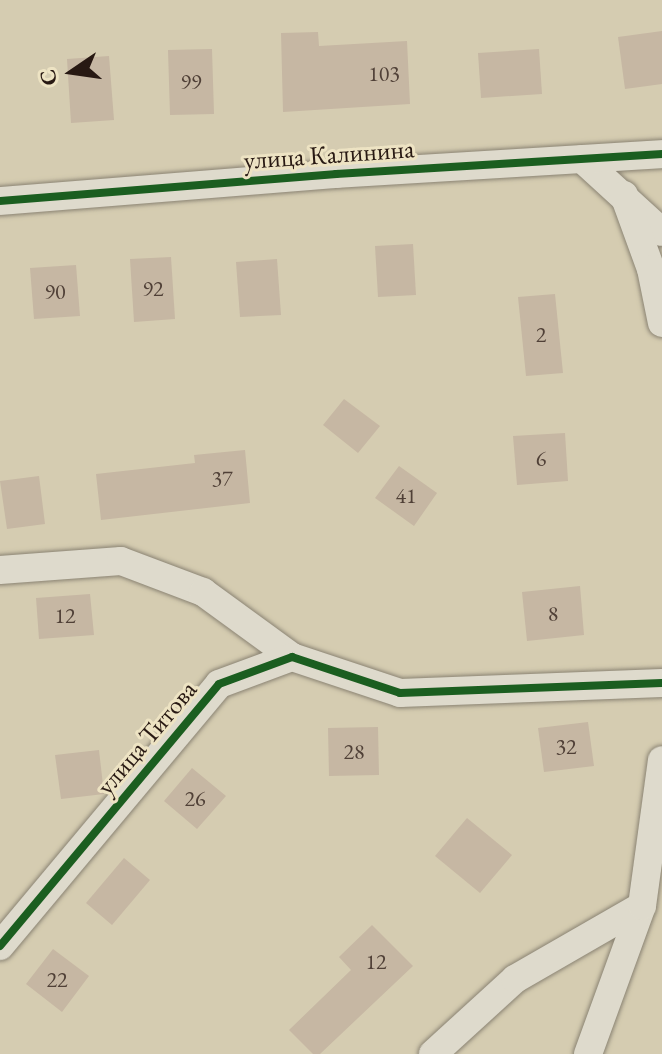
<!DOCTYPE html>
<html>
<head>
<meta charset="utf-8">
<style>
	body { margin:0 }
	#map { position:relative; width:662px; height:1054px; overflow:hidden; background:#d5ccb1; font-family:"EB Garamond",serif }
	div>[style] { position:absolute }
	.building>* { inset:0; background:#c6b7a3 }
	.roads { filter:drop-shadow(0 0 2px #8a8373) drop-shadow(0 0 2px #8a8373) }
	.street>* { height:28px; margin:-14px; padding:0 14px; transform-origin:14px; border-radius:14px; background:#dedacc }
	.cycleway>* { height:8px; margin:-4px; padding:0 4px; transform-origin:4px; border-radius:4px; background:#1b5e20 }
	span { translate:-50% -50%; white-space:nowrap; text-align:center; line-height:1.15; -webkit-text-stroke:6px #ede3c3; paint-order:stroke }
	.number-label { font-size:22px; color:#504037 }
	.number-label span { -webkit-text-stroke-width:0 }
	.street-label { font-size:26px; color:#281913 }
	.north { position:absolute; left:32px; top:32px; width:80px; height:80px; -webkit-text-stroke:6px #ede3c3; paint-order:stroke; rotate:257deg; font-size:22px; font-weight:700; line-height:32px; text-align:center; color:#281913 }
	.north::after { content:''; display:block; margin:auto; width:28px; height:36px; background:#281913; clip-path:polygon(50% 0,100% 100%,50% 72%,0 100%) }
</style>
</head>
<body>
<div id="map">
	<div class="building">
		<i style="clip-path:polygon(662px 31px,662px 84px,625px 89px,618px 37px)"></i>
		<i style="clip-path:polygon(318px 32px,319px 46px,407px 41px,410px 104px,283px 112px,281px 33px)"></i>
		<i style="clip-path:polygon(212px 49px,214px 114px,170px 115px,168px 50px)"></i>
		<i style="clip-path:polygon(539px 49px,542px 94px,481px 98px,478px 53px)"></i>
		<i style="clip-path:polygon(109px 56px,114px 120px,71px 123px,67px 59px)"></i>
		<i style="clip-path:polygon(413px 244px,416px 295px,378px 297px,375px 246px)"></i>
		<i style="clip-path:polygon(171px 257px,175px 319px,134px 322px,130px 259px)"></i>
		<i style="clip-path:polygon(277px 259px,281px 315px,240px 317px,236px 262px)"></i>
		<i style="clip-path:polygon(76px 265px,80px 316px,34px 319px,30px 268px)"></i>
		<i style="clip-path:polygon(555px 294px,563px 373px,526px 376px,518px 297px)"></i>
		<i style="clip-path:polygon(344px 399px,380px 426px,358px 453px,323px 425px)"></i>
		<i style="clip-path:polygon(565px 433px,568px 481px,517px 485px,513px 436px)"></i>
		<i style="clip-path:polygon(245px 450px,250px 503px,101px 520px,96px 474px,195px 463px,194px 455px)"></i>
		<i style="clip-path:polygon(399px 466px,437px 493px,414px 526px,375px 498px)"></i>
		<i style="clip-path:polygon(39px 476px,45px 524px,7px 529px,0 481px)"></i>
		<i style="clip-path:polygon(580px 586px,584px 635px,527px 641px,522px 592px)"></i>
		<i style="clip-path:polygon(90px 594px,94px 635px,39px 639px,36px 598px)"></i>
		<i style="clip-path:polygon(588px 722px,594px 766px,544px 772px,538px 728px)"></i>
		<i style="clip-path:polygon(378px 727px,379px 775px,329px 776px,328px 728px)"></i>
		<i style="clip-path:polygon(99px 750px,104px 794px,61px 799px,55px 755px)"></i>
		<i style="clip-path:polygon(192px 768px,226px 796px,197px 829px,164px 801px)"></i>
		<i style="clip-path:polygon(467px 818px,512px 855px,480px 893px,435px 856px)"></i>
		<i style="clip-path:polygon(124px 858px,150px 880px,112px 925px,86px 903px)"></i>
		<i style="clip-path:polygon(372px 925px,413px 966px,320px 1054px,313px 1054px,289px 1030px,351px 970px,339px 957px)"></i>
		<i style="clip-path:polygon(53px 949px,89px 976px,62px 1012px,26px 984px)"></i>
	</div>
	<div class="roads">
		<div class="street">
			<i style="left:582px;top:159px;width:108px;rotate:42.4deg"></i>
			<i style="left:624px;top:195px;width:79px;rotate:70deg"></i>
			<i style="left:651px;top:269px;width:55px;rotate:78.5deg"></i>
			<i style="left:0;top:201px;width:337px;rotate:-4.6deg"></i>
			<i style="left:336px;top:174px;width:327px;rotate:-3.5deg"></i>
			<i style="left:0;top:570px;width:121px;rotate:-4.3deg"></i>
			<i style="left:121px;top:561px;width:88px;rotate:20.7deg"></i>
			<i style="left:203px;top:592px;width:110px;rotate:36.1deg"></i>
			<i style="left:0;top:946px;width:341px;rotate:-50.1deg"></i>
			<i style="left:219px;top:684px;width:78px;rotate:-20.3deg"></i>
			<i style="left:292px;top:657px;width:114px;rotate:18.4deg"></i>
			<i style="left:400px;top:693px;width:262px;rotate:-2.2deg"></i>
			<i style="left:433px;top:1054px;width:111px;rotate:-42.4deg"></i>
			<i style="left:515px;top:979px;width:146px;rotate:-29.9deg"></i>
			<i style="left:588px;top:1054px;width:158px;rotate:-70deg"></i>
			<i style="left:642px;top:906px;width:147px;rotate:-82.2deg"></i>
		</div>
	</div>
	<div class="cycleway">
		<i style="left:0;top:201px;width:337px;rotate:-4.6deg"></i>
		<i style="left:336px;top:174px;width:327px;rotate:-3.5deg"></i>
		<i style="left:0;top:946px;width:341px;rotate:-50.1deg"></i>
		<i style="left:219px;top:684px;width:78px;rotate:-20.3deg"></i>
		<i style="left:292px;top:657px;width:114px;rotate:18.4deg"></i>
		<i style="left:400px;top:693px;width:262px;rotate:-2.2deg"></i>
	</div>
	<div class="number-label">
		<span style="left:384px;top:74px">103</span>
		<span style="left:191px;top:82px">99</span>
		<span style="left:153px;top:289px">92</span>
		<span style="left:55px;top:292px">90</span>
		<span style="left:541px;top:335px">2</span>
		<span style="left:541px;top:459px">6</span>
		<span style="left:222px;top:479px">37</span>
		<span style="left:406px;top:496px">41</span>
		<span style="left:553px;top:614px">8</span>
		<span style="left:65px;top:616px">12</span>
		<span style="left:566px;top:747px">32</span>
		<span style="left:354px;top:752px">28</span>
		<span style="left:195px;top:799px">26</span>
		<span style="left:376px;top:962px">12</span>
		<span style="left:57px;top:980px">22</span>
	</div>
	<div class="street-label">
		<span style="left:329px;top:155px;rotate:-4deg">улица Калинина</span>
		<span style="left:147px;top:738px;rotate:-50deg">улица Титова</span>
	</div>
	<div class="north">С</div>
</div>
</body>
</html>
